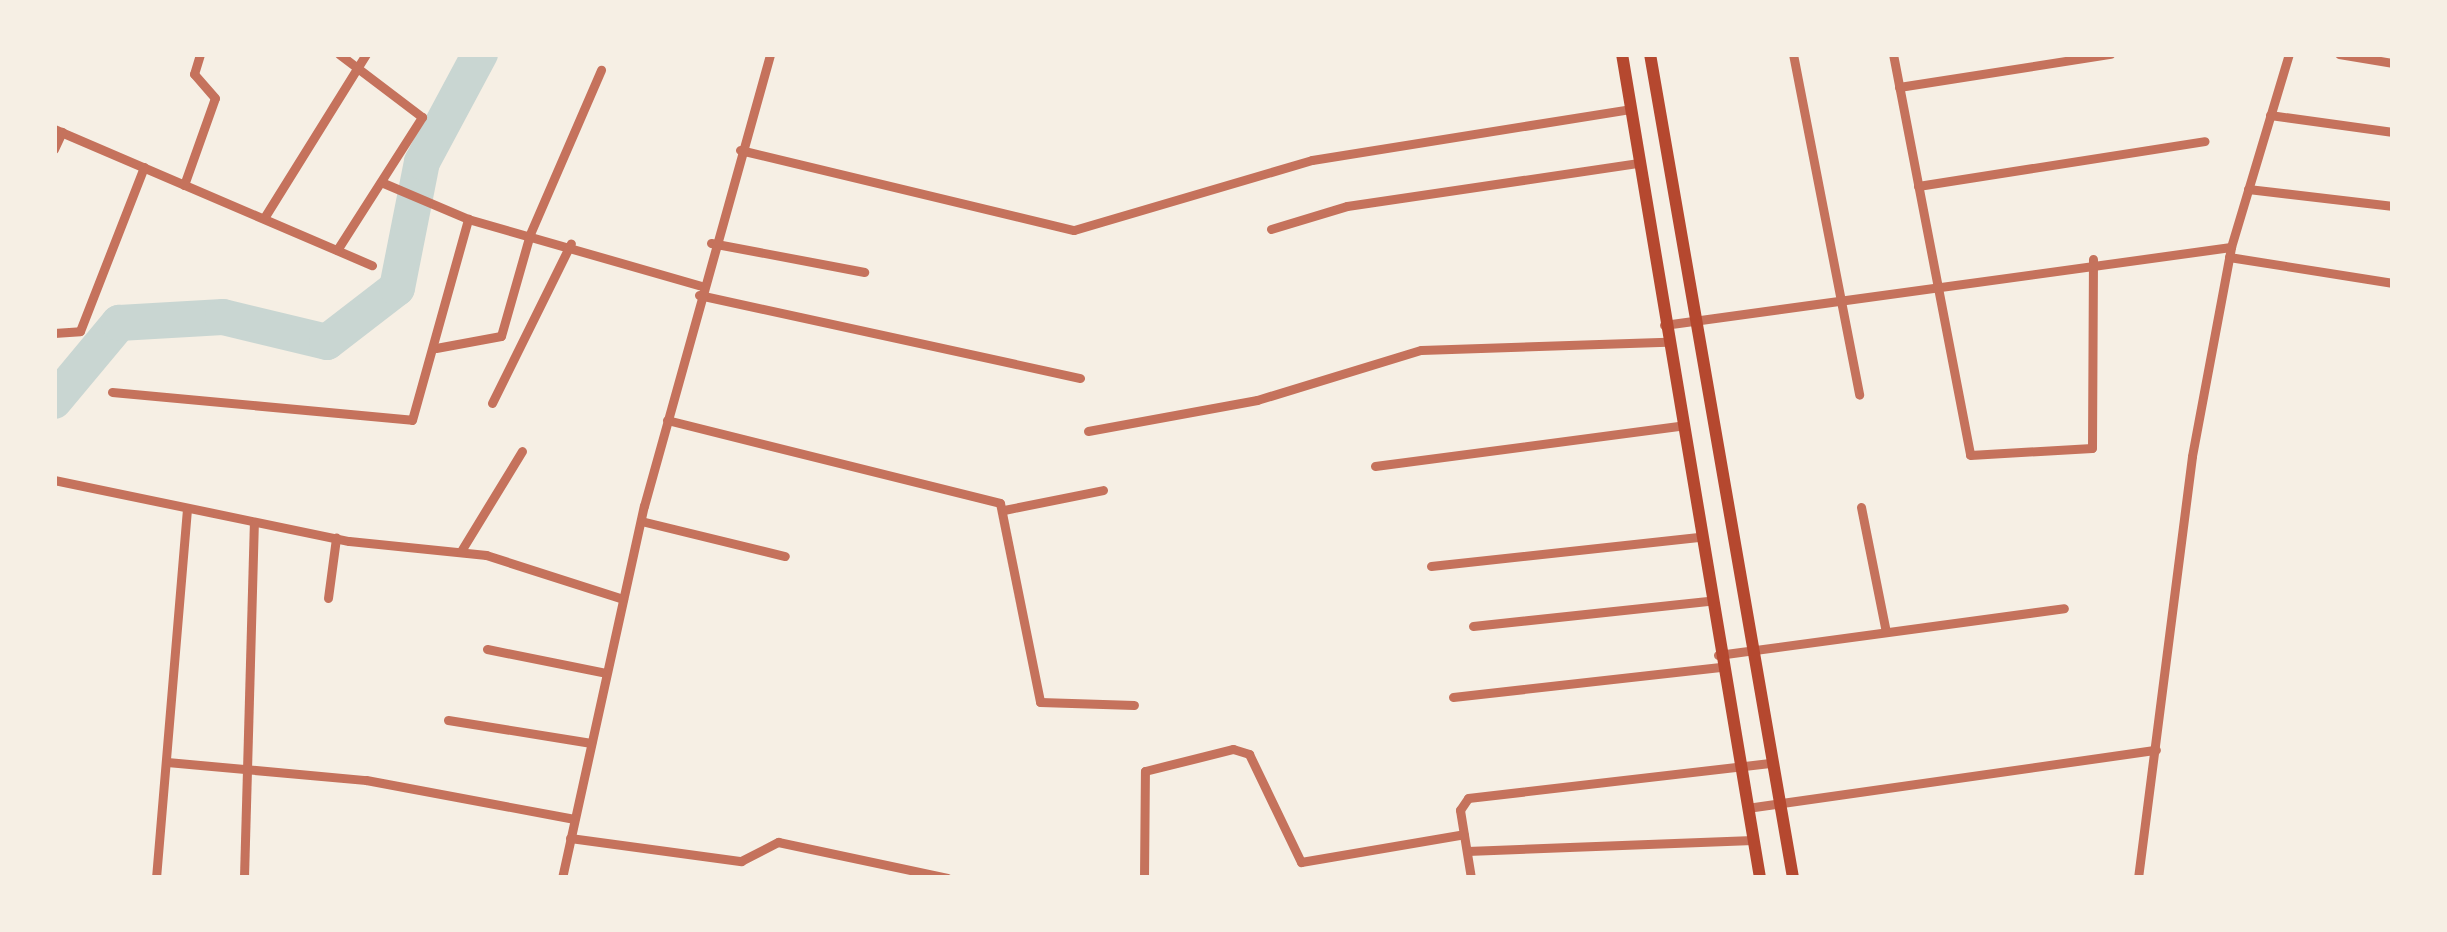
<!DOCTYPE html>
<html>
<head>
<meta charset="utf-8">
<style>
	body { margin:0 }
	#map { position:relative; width:2447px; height:932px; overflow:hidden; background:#f6efe4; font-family:"Archivo Narrow",sans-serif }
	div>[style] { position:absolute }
	.river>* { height:36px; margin:-18px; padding:0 18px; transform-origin:18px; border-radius:18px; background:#c9d6d2 }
	.minor>* { height:9px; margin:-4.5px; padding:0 4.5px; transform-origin:4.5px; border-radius:4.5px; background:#c5725c }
	.secondary>* { height:12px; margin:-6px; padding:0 6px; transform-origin:6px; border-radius:6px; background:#b5482f }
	span { translate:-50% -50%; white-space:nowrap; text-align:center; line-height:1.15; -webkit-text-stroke:12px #f6efe4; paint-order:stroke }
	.frame { position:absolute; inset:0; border:57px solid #f6efe4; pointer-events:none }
</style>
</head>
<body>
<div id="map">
	<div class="river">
		<i style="left:54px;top:401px;width:102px;rotate:-50.2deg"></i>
		<i style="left:119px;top:323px;width:104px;rotate:-3.3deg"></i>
		<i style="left:223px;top:317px;width:107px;rotate:13.5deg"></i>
		<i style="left:327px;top:342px;width:88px;rotate:-37.6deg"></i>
		<i style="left:397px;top:288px;width:128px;rotate:-78.8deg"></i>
		<i style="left:422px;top:162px;width:123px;rotate:-61.8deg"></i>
	</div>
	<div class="minor">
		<i style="left:1793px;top:54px;width:347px;rotate:79deg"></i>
		<i style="left:1893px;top:54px;width:408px;rotate:79.1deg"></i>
		<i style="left:1970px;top:455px;width:122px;rotate:-3.3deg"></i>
		<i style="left:2092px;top:448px;width:189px;rotate:-89.7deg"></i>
		<i style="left:2339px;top:54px;width:55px;rotate:9.5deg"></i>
		<i style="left:1899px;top:87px;width:214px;rotate:-8.9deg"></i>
		<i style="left:2270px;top:115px;width:124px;rotate:7.9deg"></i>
		<i style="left:54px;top:129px;width:346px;rotate:23.2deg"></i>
		<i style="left:54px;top:149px;width:19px;rotate:-65deg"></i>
		<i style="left:740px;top:150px;width:343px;rotate:13.5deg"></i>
		<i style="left:1074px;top:230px;width:248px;rotate:-16.4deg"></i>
		<i style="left:1312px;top:160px;width:322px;rotate:-9.1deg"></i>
		<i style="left:381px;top:182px;width:95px;rotate:23deg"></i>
		<i style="left:468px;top:219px;width:242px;rotate:16deg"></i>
		<i style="left:184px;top:185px;width:92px;rotate:-70.4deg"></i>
		<i style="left:215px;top:98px;width:32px;rotate:-131deg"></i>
		<i style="left:194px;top:74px;width:21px;rotate:-73deg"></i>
		<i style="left:1918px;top:186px;width:290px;rotate:-8.9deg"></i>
		<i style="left:2248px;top:189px;width:146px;rotate:6.7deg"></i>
		<i style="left:264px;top:218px;width:193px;rotate:-58.1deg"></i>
		<i style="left:1271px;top:229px;width:79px;rotate:-16.8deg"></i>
		<i style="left:1347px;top:206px;width:295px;rotate:-8.4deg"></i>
		<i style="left:711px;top:243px;width:156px;rotate:10.7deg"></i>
		<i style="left:337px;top:250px;width:158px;rotate:-57.4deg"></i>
		<i style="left:422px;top:117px;width:104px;rotate:-142.8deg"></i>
		<i style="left:2229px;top:257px;width:166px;rotate:9deg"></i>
		<i style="left:699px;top:295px;width:390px;rotate:12.3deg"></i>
		<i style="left:1664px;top:325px;width:572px;rotate:-7.83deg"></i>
		<i style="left:54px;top:333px;width:26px;rotate:-4deg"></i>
		<i style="left:80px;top:331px;width:176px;rotate:-68.7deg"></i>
		<i style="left:436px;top:348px;width:66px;rotate:-10.5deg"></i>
		<i style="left:501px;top:336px;width:106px;rotate:-74.1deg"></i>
		<i style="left:530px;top:234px;width:179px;rotate:-66.6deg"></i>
		<i style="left:112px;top:392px;width:301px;rotate:5.3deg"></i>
		<i style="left:412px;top:420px;width:209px;rotate:-74.4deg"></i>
		<i style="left:492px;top:403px;width:178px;rotate:-63.7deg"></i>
		<i style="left:667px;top:420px;width:343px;rotate:14deg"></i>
		<i style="left:1000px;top:503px;width:203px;rotate:78.6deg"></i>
		<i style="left:1040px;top:702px;width:94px;rotate:1.8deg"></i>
		<i style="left:1088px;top:431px;width:172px;rotate:-10.4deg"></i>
		<i style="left:1257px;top:400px;width:171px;rotate:-17deg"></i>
		<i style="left:1421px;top:350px;width:246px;rotate:-1.9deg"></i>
		<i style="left:1375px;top:466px;width:308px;rotate:-7.5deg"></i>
		<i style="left:54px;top:480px;width:301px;rotate:11.7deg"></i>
		<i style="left:349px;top:541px;width:138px;rotate:5.8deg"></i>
		<i style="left:486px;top:555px;width:144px;rotate:17.8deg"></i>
		<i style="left:1861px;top:507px;width:127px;rotate:78.7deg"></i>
		<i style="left:1004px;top:510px;width:101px;rotate:-11.4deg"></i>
		<i style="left:641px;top:521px;width:148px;rotate:13.7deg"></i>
		<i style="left:461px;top:551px;width:117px;rotate:-58.6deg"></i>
		<i style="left:1431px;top:566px;width:269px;rotate:-6.2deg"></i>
		<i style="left:328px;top:598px;width:61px;rotate:-82.4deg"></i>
		<i style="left:1473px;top:626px;width:236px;rotate:-6.1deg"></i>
		<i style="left:487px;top:649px;width:121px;rotate:11.4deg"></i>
		<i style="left:1718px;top:655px;width:349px;rotate:-7.7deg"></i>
		<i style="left:1453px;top:697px;width:269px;rotate:-6.4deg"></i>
		<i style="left:448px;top:720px;width:145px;rotate:9.1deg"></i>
		<i style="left:167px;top:762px;width:200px;rotate:5.2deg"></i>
		<i style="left:366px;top:780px;width:212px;rotate:10.6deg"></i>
		<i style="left:1747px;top:808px;width:413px;rotate:-8.1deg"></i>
		<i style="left:570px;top:838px;width:173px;rotate:7.7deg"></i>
		<i style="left:741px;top:861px;width:42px;rotate:-27.2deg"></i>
		<i style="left:778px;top:842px;width:173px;rotate:12deg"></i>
		<i style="left:1467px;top:851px;width:286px;rotate:-2.2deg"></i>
		<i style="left:244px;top:877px;width:353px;rotate:-88.4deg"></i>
		<i style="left:156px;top:878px;width:369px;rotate:-85.2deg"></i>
		<i style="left:562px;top:878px;width:381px;rotate:-77.6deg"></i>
		<i style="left:644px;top:506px;width:469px;rotate:-74.4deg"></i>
		<i style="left:1144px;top:878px;width:107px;rotate:-89.5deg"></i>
		<i style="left:1145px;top:771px;width:91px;rotate:-14deg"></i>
		<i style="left:1233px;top:749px;width:17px;rotate:17deg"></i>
		<i style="left:1249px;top:754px;width:120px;rotate:64.3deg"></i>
		<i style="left:1301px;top:862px;width:165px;rotate:-9.7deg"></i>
		<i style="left:1471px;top:878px;width:69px;rotate:-99.2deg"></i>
		<i style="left:1460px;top:810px;width:14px;rotate:-56deg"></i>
		<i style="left:1468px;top:798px;width:306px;rotate:-6.6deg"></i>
		<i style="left:2138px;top:878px;width:425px;rotate:-82.7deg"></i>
		<i style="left:2192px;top:456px;width:213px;rotate:-79.4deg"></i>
		<i style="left:2231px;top:247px;width:202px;rotate:-73.3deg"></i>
	</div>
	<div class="secondary">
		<i style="left:1622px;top:54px;width:835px;rotate:80.49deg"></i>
		<i style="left:1650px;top:54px;width:836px;rotate:80.15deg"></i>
	</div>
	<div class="frame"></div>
</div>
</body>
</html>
